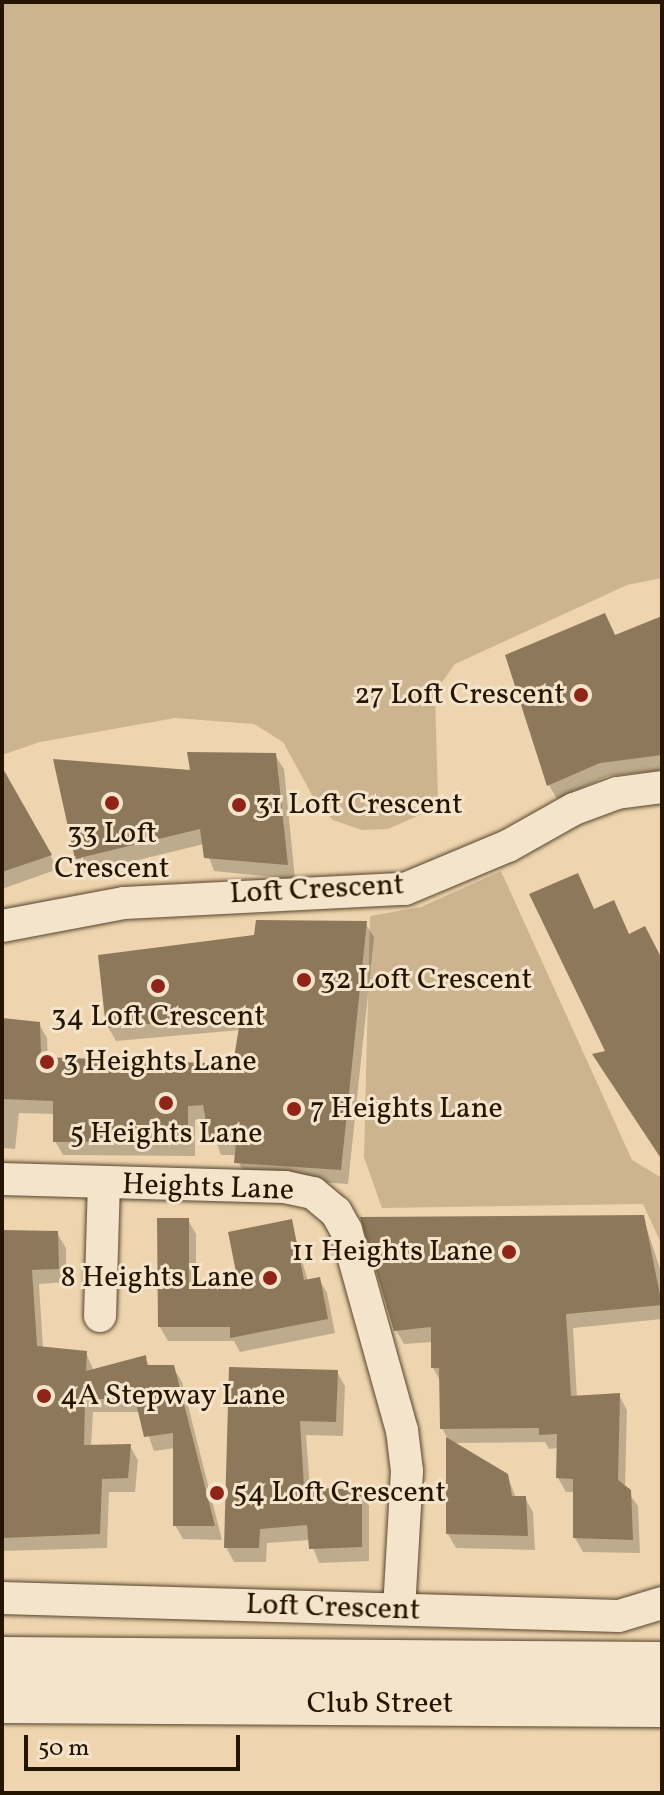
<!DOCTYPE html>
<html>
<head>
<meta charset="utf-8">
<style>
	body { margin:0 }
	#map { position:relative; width:664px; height:1795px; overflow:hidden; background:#eed5af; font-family:Vollkorn,serif }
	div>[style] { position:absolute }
	.green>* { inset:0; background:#ccb491 }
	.shadow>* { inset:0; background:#0003 }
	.building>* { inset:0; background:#8d785b }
	.roads { filter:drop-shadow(0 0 2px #56442c) drop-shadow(0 0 2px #56442c) }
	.minor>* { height:32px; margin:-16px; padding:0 16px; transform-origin:16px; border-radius:16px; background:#f4e4cb }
	.secondary>* { height:44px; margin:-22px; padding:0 22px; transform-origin:22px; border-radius:22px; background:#f4e4cb }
	.dots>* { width:22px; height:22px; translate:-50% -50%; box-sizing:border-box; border:4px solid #f4e4cb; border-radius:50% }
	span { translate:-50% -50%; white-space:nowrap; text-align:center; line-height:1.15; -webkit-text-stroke:6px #f4e4cb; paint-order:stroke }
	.poi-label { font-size:30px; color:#241400 }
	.right { translate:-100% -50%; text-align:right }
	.left { translate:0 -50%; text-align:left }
	.street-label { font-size:30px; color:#241400 }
	.frame { position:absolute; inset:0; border:4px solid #241400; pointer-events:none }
	.scale { position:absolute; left:24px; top:1735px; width:216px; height:36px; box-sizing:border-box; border:4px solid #241400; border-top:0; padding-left:10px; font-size:24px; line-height:28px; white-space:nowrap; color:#241400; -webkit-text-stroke:6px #f4e4cb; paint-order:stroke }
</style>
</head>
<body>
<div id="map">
	<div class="green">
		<i style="clip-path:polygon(2px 2px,662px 2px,662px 578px,627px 585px,455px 664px,435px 692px,438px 801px,422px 814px,388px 829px,362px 830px,333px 820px,317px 804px,283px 742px,254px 724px,175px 718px,40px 742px,2px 755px)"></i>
		<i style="clip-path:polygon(501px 871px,632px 1160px,662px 1178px,662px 1245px,643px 1204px,382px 1208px,364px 1157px,370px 916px,421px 907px)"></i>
	</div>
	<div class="shadow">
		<i style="clip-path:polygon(662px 618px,662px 770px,608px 776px,557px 799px,549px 785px,615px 637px)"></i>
		<i style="clip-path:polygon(275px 755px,284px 769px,295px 879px,214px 871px,204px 844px,85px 873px,77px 859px,56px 761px,192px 772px)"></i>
		<i style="clip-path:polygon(4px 774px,58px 869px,2px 889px,2px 775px)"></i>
		<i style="clip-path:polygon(365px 923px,374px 937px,348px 1184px,244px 1177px,237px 1155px,221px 1155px,208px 1119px,195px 1120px,195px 1156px,63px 1155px,55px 1141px,55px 1114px,19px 1113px,15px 1149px,2px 1148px,2px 1020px,39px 1024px,47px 1038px,48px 1060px,234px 1067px,240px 1030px,116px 1041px,108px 1027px)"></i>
		<i style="clip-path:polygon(643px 1217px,662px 1275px,662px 1319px,573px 1328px,577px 1398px,619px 1395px,627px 1410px,625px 1488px,638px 1506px,640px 1553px,583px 1552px,575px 1538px,575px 1492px,566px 1492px,558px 1478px,558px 1448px,549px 1449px,545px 1442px,452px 1443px,507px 1475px,516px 1498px,525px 1498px,533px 1512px,535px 1550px,456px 1548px,448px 1534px,448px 1439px,442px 1428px,441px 1382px,433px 1368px,433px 1342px,404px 1344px,396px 1330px)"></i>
		<i style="clip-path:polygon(188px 1220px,196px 1234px,196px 1289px,241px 1289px,291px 1222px,308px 1281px,319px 1279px,327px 1293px,335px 1333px,240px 1352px,234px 1341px,168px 1341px,160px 1327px)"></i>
		<i style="clip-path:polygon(2px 1232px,57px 1233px,66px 1248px,66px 1282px,39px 1284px,43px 1349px,86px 1353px,94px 1371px,145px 1358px,150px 1367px,173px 1367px,182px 1382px,222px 1540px,183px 1539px,175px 1525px,175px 1448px,154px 1451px,140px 1412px,93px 1412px,91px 1447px,130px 1446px,138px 1460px,135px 1492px,109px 1492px,107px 1548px,2px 1551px)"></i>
		<i style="clip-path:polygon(231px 1369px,337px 1372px,345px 1386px,343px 1436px,306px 1435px,310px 1489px,360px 1492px,369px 1506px,369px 1561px,319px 1563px,310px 1540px,267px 1543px,266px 1562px,234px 1562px,226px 1547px)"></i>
	</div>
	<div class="building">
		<i style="clip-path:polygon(605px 613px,615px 635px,662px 616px,662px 755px,600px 763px,547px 786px,505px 655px)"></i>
		<i style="clip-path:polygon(187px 752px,276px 753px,288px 865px,204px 858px,200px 829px,75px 859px,53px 759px,190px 770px)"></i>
		<i style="clip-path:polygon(2px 767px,52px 855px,2px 872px)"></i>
		<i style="clip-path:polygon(578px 873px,594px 909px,614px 900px,629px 934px,645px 926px,662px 959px,662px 1160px,592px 1054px,605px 1051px,529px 894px)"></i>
		<i style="clip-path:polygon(256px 920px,367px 921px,341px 1170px,234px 1163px,236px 1142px,210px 1142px,203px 1105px,188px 1106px,188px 1142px,53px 1142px,53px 1101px,2px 1099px,2px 1018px,40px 1022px,41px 1057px,233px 1064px,241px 1015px,106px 1028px,98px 955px,254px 935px)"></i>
		<i style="clip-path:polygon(644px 1215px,662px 1305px,566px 1314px,571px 1396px,620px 1393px,618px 1480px,631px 1490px,633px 1540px,573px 1538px,573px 1479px,556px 1478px,557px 1434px,539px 1435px,539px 1428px,440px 1429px,439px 1368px,431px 1368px,431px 1327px,394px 1331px,360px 1217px)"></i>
		<i style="clip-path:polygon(157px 1218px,189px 1218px,189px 1287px,239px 1287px,228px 1232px,292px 1219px,304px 1280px,320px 1277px,328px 1319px,230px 1338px,230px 1327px,158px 1327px)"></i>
		<i style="clip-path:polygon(2px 1230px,58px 1231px,59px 1269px,32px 1270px,37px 1346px,87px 1351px,86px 1371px,146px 1355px,147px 1365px,174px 1365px,215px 1526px,173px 1526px,173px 1433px,144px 1437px,135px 1399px,85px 1399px,84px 1445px,131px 1444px,128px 1478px,102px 1479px,100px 1534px,2px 1538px)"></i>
		<i style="clip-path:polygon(229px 1367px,338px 1370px,336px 1422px,300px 1421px,304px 1487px,362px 1490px,362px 1547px,309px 1549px,307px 1525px,260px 1529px,259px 1548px,224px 1548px)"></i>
		<i style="clip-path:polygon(446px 1437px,508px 1474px,512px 1496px,526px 1496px,528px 1536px,446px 1534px)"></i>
	</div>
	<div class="roads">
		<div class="minor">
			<i style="left:2px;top:926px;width:124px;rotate:-10.7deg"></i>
			<i style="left:124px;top:903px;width:281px;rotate:-2.9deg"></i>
			<i style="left:405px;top:889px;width:112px;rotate:-22.7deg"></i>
			<i style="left:508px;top:846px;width:76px;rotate:-29.3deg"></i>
			<i style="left:574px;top:809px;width:46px;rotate:-20.4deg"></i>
			<i style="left:617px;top:793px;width:45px;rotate:-7.6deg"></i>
			<i style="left:2px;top:1179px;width:283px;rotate:1.6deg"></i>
			<i style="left:285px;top:1187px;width:29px;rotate:12deg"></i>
			<i style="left:313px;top:1193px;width:30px;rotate:40deg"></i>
			<i style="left:336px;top:1212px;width:21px;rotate:61deg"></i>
			<i style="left:346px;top:1230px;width:208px;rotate:74.4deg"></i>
			<i style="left:402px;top:1430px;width:41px;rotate:83deg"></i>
			<i style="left:407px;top:1471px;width:138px;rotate:93.3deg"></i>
			<i style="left:100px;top:1316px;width:132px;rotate:-88.3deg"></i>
			<i style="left:2px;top:1598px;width:617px;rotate:1.67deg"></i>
			<i style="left:619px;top:1616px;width:45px;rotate:-16.8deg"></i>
		</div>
		<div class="secondary">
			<i style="left:2px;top:1659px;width:660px;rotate:0.43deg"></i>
			<i style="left:2px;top:1701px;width:660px;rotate:0.35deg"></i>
		</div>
	</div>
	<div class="dots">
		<i style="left:581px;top:695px;background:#8f2418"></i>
		<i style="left:112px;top:803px;background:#8f2418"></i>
		<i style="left:239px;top:805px;background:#8f2418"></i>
		<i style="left:304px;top:980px;background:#8f2418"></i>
		<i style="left:158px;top:986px;background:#8f2418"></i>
		<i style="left:47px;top:1062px;background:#8f2418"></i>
		<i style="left:166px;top:1103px;background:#8f2418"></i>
		<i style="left:294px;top:1109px;background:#8f2418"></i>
		<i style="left:509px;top:1252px;background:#8f2418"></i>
		<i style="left:270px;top:1278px;background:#8f2418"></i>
		<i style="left:44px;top:1396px;background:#8f2418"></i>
		<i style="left:217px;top:1493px;background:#8f2418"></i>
	</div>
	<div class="poi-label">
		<span class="right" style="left:565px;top:695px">27 Loft Crescent</span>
		<span class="left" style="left:255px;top:805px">31 Loft Crescent</span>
		<span style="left:112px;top:851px">33 Loft<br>Crescent</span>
		<span class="left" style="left:320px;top:980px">32 Loft Crescent</span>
		<span style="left:158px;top:1017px">34 Loft Crescent</span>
		<span class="left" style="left:63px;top:1062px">3 Heights Lane</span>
		<span class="left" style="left:310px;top:1109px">7 Heights Lane</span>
		<span style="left:166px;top:1134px">5 Heights Lane</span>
		<span class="right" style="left:493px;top:1252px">11 Heights Lane</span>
		<span class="right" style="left:254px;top:1278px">8 Heights Lane</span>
		<span class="left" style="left:60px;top:1396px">4A Stepway Lane</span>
		<span class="left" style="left:233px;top:1493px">54 Loft Crescent</span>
	</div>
	<div class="street-label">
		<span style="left:317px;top:890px;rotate:-3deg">Loft Crescent</span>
		<span style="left:208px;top:1188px;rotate:2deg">Heights Lane</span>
		<span style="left:333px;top:1608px;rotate:2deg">Loft Crescent</span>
		<span style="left:380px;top:1704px">Club Street</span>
	</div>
	<div class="frame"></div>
	<div class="scale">50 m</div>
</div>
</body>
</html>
